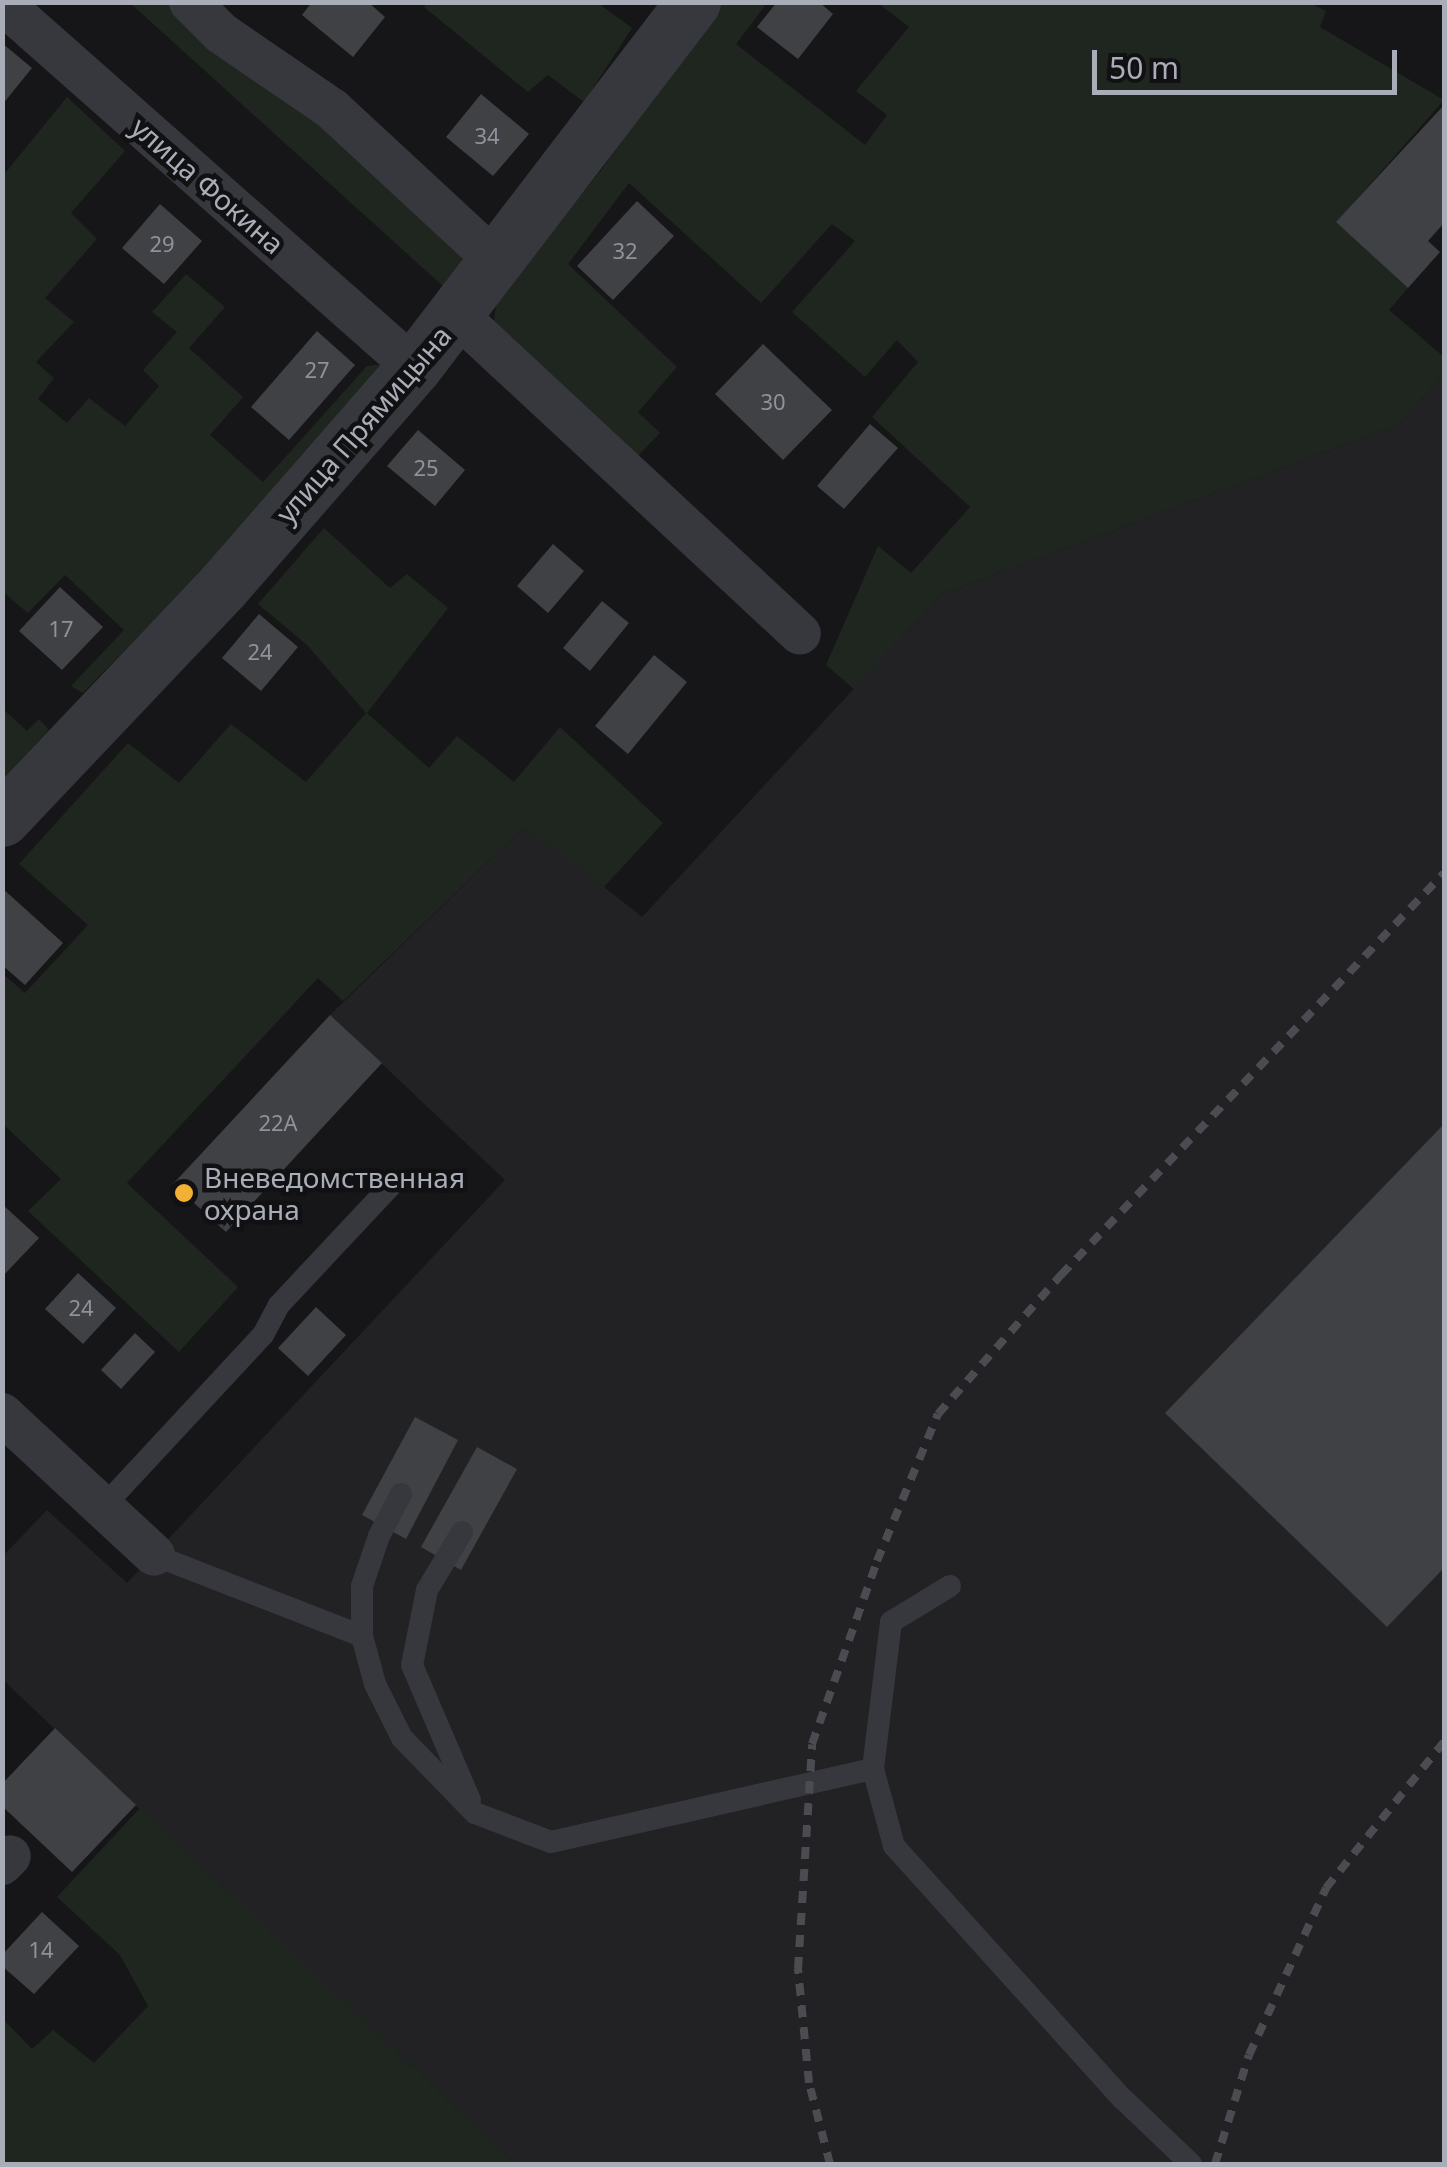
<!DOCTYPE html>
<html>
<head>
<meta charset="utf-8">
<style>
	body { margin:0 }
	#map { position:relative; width:1447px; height:2167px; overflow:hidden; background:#161618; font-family:"Noto Sans",sans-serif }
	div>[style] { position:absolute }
	.built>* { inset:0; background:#222225 }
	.green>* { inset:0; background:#1e261f }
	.building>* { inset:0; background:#404145 }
	.service>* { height:22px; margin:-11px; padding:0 11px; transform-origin:11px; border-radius:11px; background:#37383d }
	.minor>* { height:42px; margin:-21px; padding:0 21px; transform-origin:21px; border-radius:21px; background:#37383d }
	.tertiary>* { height:55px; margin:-27.5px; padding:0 27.5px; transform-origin:27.5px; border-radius:27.5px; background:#37383d }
	.rail>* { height:8px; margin-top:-4px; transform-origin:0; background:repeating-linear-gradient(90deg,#4a4c52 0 12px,transparent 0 22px) }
	.dots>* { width:28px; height:28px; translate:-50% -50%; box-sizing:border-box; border:5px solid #111113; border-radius:50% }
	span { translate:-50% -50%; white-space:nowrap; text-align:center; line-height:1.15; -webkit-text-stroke:9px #111113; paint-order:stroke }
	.number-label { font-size:22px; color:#8e929b }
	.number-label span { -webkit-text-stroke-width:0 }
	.street-label { font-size:28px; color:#a8adb8 }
	.poi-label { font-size:28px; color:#a8adb8 }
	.left { translate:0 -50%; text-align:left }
	.frame { position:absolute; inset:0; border:5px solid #a8adb8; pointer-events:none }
	.scale { position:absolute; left:1092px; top:50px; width:305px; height:45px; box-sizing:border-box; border:5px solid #a8adb8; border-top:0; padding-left:12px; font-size:30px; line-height:35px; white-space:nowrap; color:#a8adb8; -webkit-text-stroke:8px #111113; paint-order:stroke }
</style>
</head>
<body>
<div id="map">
	<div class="built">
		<i style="clip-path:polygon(1444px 374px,1444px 2164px,515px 2164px,3px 1680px,2px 1557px,47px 1510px,127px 1583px,505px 1180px,330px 1015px,526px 825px,642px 917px,942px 594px,1398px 425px)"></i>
	</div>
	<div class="green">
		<i style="clip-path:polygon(428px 2px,598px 3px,632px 28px,584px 102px,548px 75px,528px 92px,424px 7px)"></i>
		<i style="clip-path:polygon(130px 3px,172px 3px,329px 120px,472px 254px,445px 288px)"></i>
		<i style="clip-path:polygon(720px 3px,767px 3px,736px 44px,865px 145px,887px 115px,856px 91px,909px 27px,878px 3px,1310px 3px,1326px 11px,1320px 27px,1444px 100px,1337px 222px,1408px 288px,1389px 310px,1444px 357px,1444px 374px,1398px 425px,942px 594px,854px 689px,826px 665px,878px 546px,911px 573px,970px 507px,872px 417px,918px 362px,897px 340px,865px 377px,792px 312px,855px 241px,832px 224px,761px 303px,629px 183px,568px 264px,677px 367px,638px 412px,660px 433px,636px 458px,493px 327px,497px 299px,602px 169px)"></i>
		<i style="clip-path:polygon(67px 97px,125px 151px,71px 213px,97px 239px,45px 298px,74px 322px,36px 362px,54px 378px,38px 399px,67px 423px,89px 398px,125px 426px,159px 386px,143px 370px,177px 332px,152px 312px,186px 274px,225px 307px,189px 348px,243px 397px,210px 435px,263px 482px,367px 366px,391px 363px,242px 530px,83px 693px,71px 686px,124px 630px,65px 575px,28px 613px,3px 592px,2px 170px,6px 172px)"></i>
		<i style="clip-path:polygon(324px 528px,390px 588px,407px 574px,448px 608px,367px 713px,429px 768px,457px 736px,514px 782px,560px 727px,663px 823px,604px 887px,525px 826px,343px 1001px,318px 978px,127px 1183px,238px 1287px,179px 1352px,28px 1211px,61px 1179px,3px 1124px,3px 974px,25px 993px,88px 925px,19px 864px,128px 743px,179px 783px,231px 724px,306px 782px,366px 713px,307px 645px,258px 604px)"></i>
		<i style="clip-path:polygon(3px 709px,27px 731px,39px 719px,49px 730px,3px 780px)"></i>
		<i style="clip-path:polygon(140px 1808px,515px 2164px,3px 2164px,3px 2019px,32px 2049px,53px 2030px,94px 2063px,148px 2006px,120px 1955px,57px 1897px)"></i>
	</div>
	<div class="building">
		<i style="clip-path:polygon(312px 2px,368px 2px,385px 17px,353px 57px,302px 15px)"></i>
		<i style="clip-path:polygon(777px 2px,819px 2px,833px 14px,798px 59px,757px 27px)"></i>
		<i style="clip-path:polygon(2px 43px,32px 68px,2px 105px)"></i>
		<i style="clip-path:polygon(481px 94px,529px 134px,493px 176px,446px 137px)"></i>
		<i style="clip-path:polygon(1444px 105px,1444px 223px,1428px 241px,1440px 252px,1408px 288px,1336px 222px)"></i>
		<i style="clip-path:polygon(637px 201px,674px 236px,613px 300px,577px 266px)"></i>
		<i style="clip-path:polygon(160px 204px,202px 241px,164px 284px,122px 248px)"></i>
		<i style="clip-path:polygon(317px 331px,355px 365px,289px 440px,251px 407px)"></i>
		<i style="clip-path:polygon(763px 344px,832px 410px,783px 460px,715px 394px)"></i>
		<i style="clip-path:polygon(870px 424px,898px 448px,844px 509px,817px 486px)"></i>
		<i style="clip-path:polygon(418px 430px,465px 470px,435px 506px,387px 466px)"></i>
		<i style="clip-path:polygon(553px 544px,584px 571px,548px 613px,517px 586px)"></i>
		<i style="clip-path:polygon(60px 587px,103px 627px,62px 670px,19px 631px)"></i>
		<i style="clip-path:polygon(602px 601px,629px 623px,590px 671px,563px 648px)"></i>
		<i style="clip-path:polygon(259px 614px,298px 647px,261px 691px,222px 658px)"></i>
		<i style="clip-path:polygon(654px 655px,687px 682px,628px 754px,595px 726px)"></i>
		<i style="clip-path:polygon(2px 888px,63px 943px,25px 985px,2px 965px)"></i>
		<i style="clip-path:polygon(330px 1015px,382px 1063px,226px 1232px,173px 1184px)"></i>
		<i style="clip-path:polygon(1444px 1124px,1444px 1568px,1387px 1627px,1165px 1413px)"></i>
		<i style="clip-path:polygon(2px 1204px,39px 1238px,2px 1277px)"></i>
		<i style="clip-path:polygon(78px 1273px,116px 1308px,83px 1344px,45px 1309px)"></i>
		<i style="clip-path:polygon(316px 1307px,346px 1335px,308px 1376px,278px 1348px)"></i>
		<i style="clip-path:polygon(135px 1333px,155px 1352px,121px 1389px,101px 1370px)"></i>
		<i style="clip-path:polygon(415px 1417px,458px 1440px,406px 1539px,362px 1515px)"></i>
		<i style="clip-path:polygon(477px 1447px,517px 1469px,461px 1570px,421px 1547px)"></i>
		<i style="clip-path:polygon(55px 1728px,136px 1805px,72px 1872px,2px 1806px,2px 1784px)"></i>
		<i style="clip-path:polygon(42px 1912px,79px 1946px,34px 1994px,2px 1966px,2px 1955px)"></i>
	</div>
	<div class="service">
		<i style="left:401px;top:1494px;width:47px;rotate:117.6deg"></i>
		<i style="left:379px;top:1536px;width:53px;rotate:108.8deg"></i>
		<i style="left:362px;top:1586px;width:50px;rotate:90deg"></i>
		<i style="left:362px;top:1636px;width:50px;rotate:74.8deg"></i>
		<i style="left:375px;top:1684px;width:60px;rotate:63.4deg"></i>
		<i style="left:402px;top:1738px;width:105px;rotate:45.8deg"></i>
		<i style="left:475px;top:1813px;width:81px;rotate:20.9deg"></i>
		<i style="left:551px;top:1842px;width:330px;rotate:-12.8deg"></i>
		<i style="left:103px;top:1507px;width:235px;rotate:-47.1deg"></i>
		<i style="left:263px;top:1335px;width:34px;rotate:-62deg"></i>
		<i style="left:279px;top:1305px;width:171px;rotate:-46.9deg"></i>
		<i style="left:462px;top:1532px;width:68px;rotate:121.1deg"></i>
		<i style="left:427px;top:1590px;width:76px;rotate:101.3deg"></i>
		<i style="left:412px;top:1665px;width:147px;rotate:66.8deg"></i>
		<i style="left:154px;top:1555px;width:223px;rotate:21.3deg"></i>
		<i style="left:950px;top:1586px;width:69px;rotate:148.6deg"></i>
		<i style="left:891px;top:1622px;width:148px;rotate:97deg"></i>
		<i style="left:873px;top:1769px;width:80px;rotate:74.7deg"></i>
		<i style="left:894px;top:1846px;width:341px;rotate:47.9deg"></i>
		<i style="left:1123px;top:2099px;width:94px;rotate:43.7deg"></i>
	</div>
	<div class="minor">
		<i style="left:190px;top:2px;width:44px;rotate:45deg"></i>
		<i style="left:221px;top:33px;width:135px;rotate:34.4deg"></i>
		<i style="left:332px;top:109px;width:225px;rotate:42.8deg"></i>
		<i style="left:2px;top:3px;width:550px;rotate:41.46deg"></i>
		<i style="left:457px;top:315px;width:468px;rotate:42.9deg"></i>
		<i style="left:2px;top:1414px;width:207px;rotate:42.8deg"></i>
		<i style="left:2px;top:1864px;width:11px;rotate:-45deg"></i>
	</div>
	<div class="tertiary">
		<i style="left:2px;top:819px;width:321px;rotate:-46.5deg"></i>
		<i style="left:223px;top:586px;width:291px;rotate:-48.9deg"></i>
		<i style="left:414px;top:367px;width:459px;rotate:-52.6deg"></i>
	</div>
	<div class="rail">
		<i style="left:830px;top:2164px;width:84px;rotate:-104.5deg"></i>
		<i style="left:809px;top:2083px;width:115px;rotate:-95.5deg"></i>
		<i style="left:798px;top:1969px;width:225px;rotate:-86.4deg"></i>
		<i style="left:812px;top:1744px;width:194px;rotate:-70.4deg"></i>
		<i style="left:877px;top:1561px;width:159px;rotate:-67.5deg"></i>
		<i style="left:938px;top:1414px;width:186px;rotate:-48.5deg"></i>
		<i style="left:1061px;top:1275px;width:555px;rotate:-46.39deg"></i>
		<i style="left:1215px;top:2164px;width:114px;rotate:-72.7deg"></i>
		<i style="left:1249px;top:2055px;width:184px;rotate:-65.2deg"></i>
		<i style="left:1326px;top:1888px;width:188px;rotate:-51.1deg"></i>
	</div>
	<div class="dots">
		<i style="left:184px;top:1193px;background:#f2b134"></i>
	</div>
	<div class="number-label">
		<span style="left:487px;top:136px">34</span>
		<span style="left:162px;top:244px">29</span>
		<span style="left:625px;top:251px">32</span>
		<span style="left:317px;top:370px">27</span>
		<span style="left:773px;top:402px">30</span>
		<span style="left:426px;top:468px">25</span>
		<span style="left:61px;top:629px">17</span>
		<span style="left:260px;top:652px">24</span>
		<span style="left:278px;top:1123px">22А</span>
		<span style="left:81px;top:1308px">24</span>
		<span style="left:41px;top:1950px">14</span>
	</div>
	<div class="street-label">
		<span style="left:208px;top:185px;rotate:41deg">улица Фокина</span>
		<span style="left:363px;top:424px;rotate:-49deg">улица Прямицына</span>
	</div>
	<div class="poi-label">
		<span class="left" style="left:204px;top:1193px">Вневедомственная<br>охрана</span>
	</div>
	<div class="frame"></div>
	<div class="scale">50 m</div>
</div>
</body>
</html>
